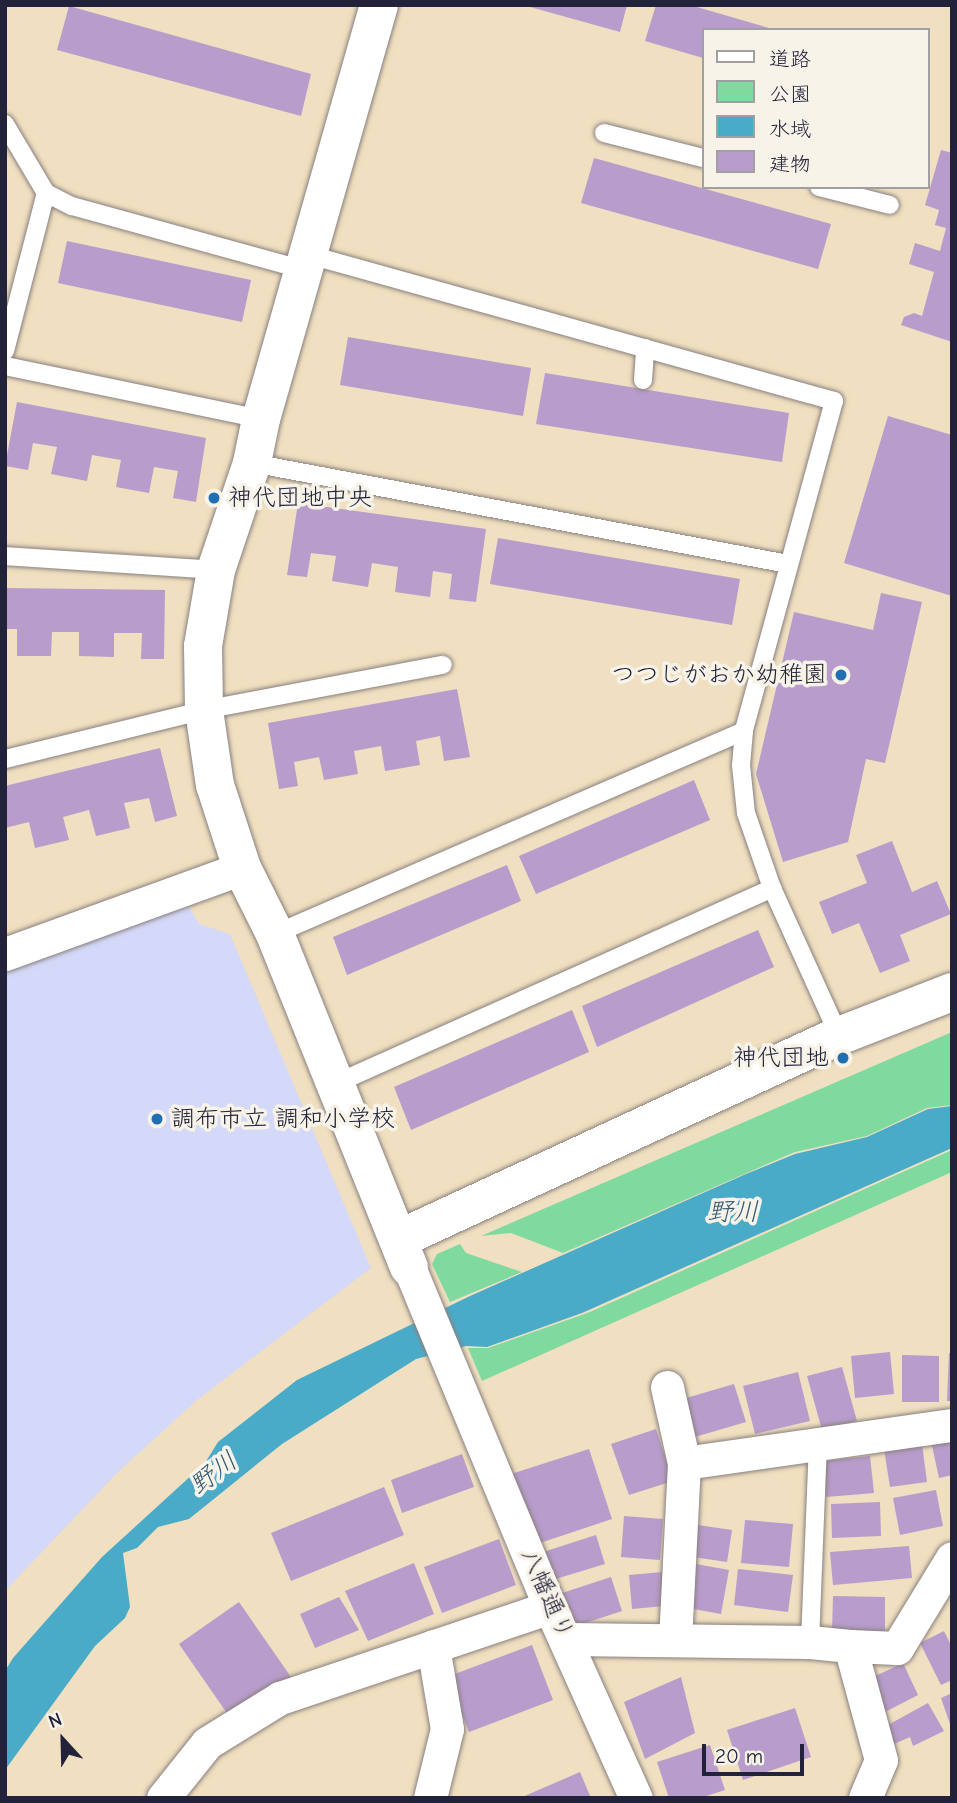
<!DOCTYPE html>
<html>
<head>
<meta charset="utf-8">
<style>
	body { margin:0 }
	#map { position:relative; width:957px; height:1803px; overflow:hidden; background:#f0dfc0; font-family:"Comic Neue","Klee One",sans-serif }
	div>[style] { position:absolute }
	.built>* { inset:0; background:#d4d8f9 }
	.green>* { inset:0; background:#80daa0 }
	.water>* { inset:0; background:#4aabc9 }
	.building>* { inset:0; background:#b89ccc }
	.roads { filter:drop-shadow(0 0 2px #89807e) drop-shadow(0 0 2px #89807e) }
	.service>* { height:18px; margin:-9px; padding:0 9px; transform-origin:9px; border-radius:9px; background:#fff }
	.minor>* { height:33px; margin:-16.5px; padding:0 16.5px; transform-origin:16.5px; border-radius:16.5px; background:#fff }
	.tertiary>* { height:38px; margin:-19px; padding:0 19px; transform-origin:19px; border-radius:19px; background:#fff }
	.dots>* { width:19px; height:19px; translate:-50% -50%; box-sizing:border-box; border:4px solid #f7f3e8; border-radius:50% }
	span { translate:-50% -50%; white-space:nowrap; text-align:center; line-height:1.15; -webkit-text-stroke:7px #f7f3e8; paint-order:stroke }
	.poi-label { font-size:24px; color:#22223b }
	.left { translate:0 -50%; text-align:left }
	.right { translate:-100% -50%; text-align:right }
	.street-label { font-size:24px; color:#22223b }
	.water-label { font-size:26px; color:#325974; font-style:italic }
	.frame { position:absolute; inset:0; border:7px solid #22223b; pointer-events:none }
	.legend { position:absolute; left:702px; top:28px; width:228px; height:161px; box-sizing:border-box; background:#f7f3e8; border:2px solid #a29fa3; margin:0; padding:9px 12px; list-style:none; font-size:21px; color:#22223b }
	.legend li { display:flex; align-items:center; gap:14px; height:35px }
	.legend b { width:35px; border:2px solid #a29fa3 }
	.north { position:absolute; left:28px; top:1705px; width:70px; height:70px; -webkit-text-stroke:5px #f7f3e8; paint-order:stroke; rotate:338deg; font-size:19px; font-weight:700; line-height:28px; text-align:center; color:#22223b }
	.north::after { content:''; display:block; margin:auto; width:24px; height:32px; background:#22223b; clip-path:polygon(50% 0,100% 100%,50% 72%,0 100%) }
	.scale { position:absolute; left:702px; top:1744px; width:102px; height:32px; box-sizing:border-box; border:4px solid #22223b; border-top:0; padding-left:9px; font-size:21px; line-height:24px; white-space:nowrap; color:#22223b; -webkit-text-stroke:5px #f7f3e8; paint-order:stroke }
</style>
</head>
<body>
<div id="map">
	<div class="built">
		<i style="clip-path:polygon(188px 905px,199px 924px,230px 934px,371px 1268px,197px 1400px,118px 1472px,5px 1591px,5px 969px)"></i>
	</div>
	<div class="green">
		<i style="clip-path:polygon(952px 1032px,952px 1105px,927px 1108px,867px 1136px,795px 1152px,563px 1253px,511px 1233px,481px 1236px)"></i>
		<i style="clip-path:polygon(952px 1150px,952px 1172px,482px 1381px,468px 1348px,488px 1348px,590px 1312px)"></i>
		<i style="clip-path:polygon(460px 1244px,466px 1253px,522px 1272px,450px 1302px,432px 1264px,437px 1254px)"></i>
	</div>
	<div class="water">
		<i style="clip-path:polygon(952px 1106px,952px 1148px,582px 1313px,487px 1347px,466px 1346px,416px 1359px,282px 1444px,189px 1519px,158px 1527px,137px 1548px,123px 1553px,130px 1607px,125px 1618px,95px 1646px,5px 1770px,5px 1671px,13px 1658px,102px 1557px,205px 1463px,218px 1442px,297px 1380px,470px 1296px,746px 1174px,795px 1154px,867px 1137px,928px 1109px)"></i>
	</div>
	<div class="building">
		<i style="clip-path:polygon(523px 5px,627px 5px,620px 32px)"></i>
		<i style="clip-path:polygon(656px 5px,690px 5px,776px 30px,703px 30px,703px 58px,645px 41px)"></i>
		<i style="clip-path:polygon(69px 6px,311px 74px,301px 116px,57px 50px)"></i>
		<i style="clip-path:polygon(941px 150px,952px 153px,952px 342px,901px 325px,904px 317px,914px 313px,922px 316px,934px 272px,909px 264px,915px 243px,940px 251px,946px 228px,935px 225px,939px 210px,925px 205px)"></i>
		<i style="clip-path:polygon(594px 158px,831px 224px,818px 269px,581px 203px)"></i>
		<i style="clip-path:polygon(67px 241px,251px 280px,242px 322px,58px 283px)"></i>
		<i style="clip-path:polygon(348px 337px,531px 368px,523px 416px,340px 385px)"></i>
		<i style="clip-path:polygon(545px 373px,789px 413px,782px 462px,536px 424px)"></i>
		<i style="clip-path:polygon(17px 402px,206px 438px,196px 502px,173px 498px,178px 471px,154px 467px,149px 493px,116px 487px,121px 460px,92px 455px,87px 481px,51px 474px,57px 447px,33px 443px,28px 470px,5px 466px)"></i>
		<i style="clip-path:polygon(888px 416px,952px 435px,952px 596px,844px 563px)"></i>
		<i style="clip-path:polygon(298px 503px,486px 529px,476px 602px,449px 599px,452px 574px,433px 571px,430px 597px,395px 592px,398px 567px,372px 563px,368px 587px,332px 581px,336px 556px,311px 553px,307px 577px,287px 575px)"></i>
		<i style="clip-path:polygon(498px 538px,740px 579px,732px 625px,490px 584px)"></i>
		<i style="clip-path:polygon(5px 588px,165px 590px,164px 659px,141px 659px,142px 633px,114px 633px,114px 657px,79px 656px,79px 632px,52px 632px,51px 656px,17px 656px,17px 629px,5px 629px)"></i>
		<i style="clip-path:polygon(881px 593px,922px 602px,885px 763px,866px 759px,848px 842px,783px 862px,756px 774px,794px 612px,873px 630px)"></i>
		<i style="clip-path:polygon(457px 689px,470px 757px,444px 761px,440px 736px,416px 741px,420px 765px,385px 771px,381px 746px,354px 751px,358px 774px,324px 780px,319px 757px,294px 762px,298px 786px,279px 789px,268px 723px)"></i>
		<i style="clip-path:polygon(160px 748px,177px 816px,155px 822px,149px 798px,124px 803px,130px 828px,96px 836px,89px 810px,63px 817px,69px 840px,35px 848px,29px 822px,5px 828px,5px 786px)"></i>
		<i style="clip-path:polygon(694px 780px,710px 820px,536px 894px,519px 856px)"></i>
		<i style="clip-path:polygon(892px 841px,912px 892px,937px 881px,951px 914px,900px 935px,910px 961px,880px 973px,859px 923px,832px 934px,819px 902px,867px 883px,856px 855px)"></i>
		<i style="clip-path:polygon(507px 865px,521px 901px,347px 975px,333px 937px)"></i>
		<i style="clip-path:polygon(758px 930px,774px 967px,597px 1047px,582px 1006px)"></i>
		<i style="clip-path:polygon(572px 1010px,589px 1052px,411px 1130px,394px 1087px)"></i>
		<i style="clip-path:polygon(890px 1352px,894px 1394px,855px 1398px,851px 1356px)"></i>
		<i style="clip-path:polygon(949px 1353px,952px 1353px,952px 1401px,947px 1401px)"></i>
		<i style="clip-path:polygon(902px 1355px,939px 1356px,939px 1402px,902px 1402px)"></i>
		<i style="clip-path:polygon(842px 1367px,857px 1421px,822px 1430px,807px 1376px)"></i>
		<i style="clip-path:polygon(798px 1372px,810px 1421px,755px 1434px,743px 1386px)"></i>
		<i style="clip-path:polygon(734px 1384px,746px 1422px,688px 1439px,676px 1401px)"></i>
		<i style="clip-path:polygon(656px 1429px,673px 1481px,629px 1495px,611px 1444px)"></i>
		<i style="clip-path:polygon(952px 1436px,952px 1475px,939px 1478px,931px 1441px)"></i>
		<i style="clip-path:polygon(922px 1444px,927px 1482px,890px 1487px,884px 1449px)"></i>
		<i style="clip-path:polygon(589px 1449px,612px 1519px,531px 1546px,508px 1475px)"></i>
		<i style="clip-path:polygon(462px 1454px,474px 1487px,402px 1513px,391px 1480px)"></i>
		<i style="clip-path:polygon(870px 1456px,874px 1493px,826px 1497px,823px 1461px)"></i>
		<i style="clip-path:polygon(384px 1487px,404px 1535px,291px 1581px,271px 1533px)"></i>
		<i style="clip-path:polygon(936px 1490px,943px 1526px,900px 1535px,893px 1498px)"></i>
		<i style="clip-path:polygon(880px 1502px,881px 1536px,832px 1538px,831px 1504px)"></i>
		<i style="clip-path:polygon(624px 1516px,663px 1519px,660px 1560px,621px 1557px)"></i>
		<i style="clip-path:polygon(745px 1520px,793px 1524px,789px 1567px,741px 1563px)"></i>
		<i style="clip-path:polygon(691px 1524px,732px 1530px,727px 1562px,686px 1556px)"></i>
		<i style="clip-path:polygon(596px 1535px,605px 1564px,549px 1581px,540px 1553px)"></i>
		<i style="clip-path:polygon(499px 1539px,516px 1585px,442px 1613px,424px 1567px)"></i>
		<i style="clip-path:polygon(909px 1546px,912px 1578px,833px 1585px,830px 1552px)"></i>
		<i style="clip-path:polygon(685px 1562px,729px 1570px,721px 1614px,677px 1606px)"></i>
		<i style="clip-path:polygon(414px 1563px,434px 1614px,368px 1641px,345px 1591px)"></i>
		<i style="clip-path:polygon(738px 1569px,793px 1575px,788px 1612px,734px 1605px)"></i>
		<i style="clip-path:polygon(662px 1572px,665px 1606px,632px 1609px,629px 1575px)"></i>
		<i style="clip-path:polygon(611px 1577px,622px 1611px,567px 1629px,556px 1595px)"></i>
		<i style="clip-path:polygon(833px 1596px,885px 1597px,885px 1632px,832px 1631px)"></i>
		<i style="clip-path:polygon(339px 1597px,359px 1630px,315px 1648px,300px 1614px)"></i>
		<i style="clip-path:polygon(239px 1602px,291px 1677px,231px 1719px,179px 1644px)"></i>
		<i style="clip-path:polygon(944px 1631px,952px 1647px,952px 1680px,941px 1685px,920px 1643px)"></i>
		<i style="clip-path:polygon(532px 1645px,553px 1700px,469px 1732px,447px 1677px)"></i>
		<i style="clip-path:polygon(903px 1663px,918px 1695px,885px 1712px,869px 1679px)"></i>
		<i style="clip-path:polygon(681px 1677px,695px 1733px,645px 1759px,624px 1702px)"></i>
		<i style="clip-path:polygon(952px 1693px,952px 1730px,941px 1698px)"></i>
		<i style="clip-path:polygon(928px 1703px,944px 1731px,913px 1746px,910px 1737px,894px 1744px,886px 1726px)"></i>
		<i style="clip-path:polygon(795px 1708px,811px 1757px,743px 1780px,727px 1730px)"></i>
		<i style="clip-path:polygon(710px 1745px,725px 1790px,700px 1798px,669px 1798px,657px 1762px)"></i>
		<i style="clip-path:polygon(580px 1772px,591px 1798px,520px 1798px)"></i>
	</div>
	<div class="roads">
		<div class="service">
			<i style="left:5px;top:124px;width:80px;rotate:59.3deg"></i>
			<i style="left:46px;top:193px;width:29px;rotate:27deg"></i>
			<i style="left:72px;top:206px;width:241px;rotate:15.4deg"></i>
			<i style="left:604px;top:133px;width:102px;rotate:14.2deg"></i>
			<i style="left:819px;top:187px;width:73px;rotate:14.2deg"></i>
			<i style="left:310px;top:255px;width:544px;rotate:15.57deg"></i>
			<i style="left:834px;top:401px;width:342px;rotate:105.3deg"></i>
			<i style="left:744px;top:731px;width:34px;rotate:95deg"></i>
			<i style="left:741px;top:765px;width:48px;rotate:84.1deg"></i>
			<i style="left:746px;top:813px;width:79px;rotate:70.9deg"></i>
			<i style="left:772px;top:888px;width:162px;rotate:65.6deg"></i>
			<i style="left:5px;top:351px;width:163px;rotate:-75.5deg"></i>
			<i style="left:5px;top:366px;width:261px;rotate:11.7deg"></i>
			<i style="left:643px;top:380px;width:32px;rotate:-86deg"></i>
			<i style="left:252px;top:463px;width:545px;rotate:10.67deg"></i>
			<i style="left:5px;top:556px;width:211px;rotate:3.8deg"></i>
			<i style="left:5px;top:759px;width:205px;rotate:-13.8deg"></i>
			<i style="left:204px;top:710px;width:243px;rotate:-10.7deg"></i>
			<i style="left:275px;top:934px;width:511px;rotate:-23.4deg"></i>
			<i style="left:337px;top:1083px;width:477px;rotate:-24.1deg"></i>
			<i style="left:810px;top:1642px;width:199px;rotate:-87.7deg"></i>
		</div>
		<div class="minor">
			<i style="left:5px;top:954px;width:252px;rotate:-19.9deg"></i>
			<i style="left:409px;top:1267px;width:368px;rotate:67.5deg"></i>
			<i style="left:550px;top:1607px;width:209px;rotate:65.8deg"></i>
			<i style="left:667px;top:1387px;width:78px;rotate:77.4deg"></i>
			<i style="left:684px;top:1463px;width:177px;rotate:92.9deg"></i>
			<i style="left:684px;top:1463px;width:271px;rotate:-8.1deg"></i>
			<i style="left:567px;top:1639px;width:243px;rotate:0.7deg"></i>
			<i style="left:810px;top:1642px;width:40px;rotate:5.7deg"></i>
			<i style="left:163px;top:1798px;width:70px;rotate:-51.3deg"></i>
			<i style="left:207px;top:1743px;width:86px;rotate:-31.7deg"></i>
			<i style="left:280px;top:1698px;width:285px;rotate:-18.6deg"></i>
			<i style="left:430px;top:1798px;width:71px;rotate:-76.2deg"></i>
			<i style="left:447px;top:1729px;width:84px;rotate:-99.6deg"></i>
			<i style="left:865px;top:1798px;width:41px;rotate:-67.2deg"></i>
			<i style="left:881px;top:1760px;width:118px;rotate:-105.2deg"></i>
			<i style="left:850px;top:1646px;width:47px;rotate:2.4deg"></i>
			<i style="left:897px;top:1648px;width:105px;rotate:-58.6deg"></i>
		</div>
		<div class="tertiary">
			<i style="left:379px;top:5px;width:430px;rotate:105.9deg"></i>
			<i style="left:261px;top:419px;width:45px;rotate:101.6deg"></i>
			<i style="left:252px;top:463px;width:113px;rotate:108.6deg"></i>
			<i style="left:216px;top:570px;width:77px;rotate:99.7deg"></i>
			<i style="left:203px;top:646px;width:64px;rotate:89.1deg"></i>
			<i style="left:204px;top:710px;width:76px;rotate:81.7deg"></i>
			<i style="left:215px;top:785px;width:87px;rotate:72deg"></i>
			<i style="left:242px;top:868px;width:74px;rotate:63.4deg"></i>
			<i style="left:275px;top:934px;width:359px;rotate:68.1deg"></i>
			<i style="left:399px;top:1239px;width:485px;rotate:-24.8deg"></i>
			<i style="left:839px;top:1036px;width:121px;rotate:-21.3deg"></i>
		</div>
	</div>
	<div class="dots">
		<i style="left:214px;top:498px;background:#1f6fb2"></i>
		<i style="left:841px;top:675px;background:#1f6fb2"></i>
		<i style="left:843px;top:1058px;background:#1f6fb2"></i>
		<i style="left:157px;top:1119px;background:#1f6fb2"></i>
	</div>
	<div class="poi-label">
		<span class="left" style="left:228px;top:498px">神代団地中央</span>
		<span class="right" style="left:827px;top:675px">つつじがおか幼稚園</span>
		<span class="right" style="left:829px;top:1058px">神代団地</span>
		<span class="left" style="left:171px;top:1119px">調布市立 調和小学校</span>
	</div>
	<div class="street-label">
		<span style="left:547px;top:1594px;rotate:66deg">八幡通り</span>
	</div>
	<div class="water-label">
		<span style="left:733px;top:1213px">野川</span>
		<span style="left:214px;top:1474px;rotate:-37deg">野川</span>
	</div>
	<div class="frame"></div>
	<ul class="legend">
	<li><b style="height:9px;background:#fff"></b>道路</li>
	<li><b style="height:19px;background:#80daa0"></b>公園</li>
	<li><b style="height:19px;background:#4aabc9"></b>水域</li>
	<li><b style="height:19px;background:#b89ccc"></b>建物</li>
	</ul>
	<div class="north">N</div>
	<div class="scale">20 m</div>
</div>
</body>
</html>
